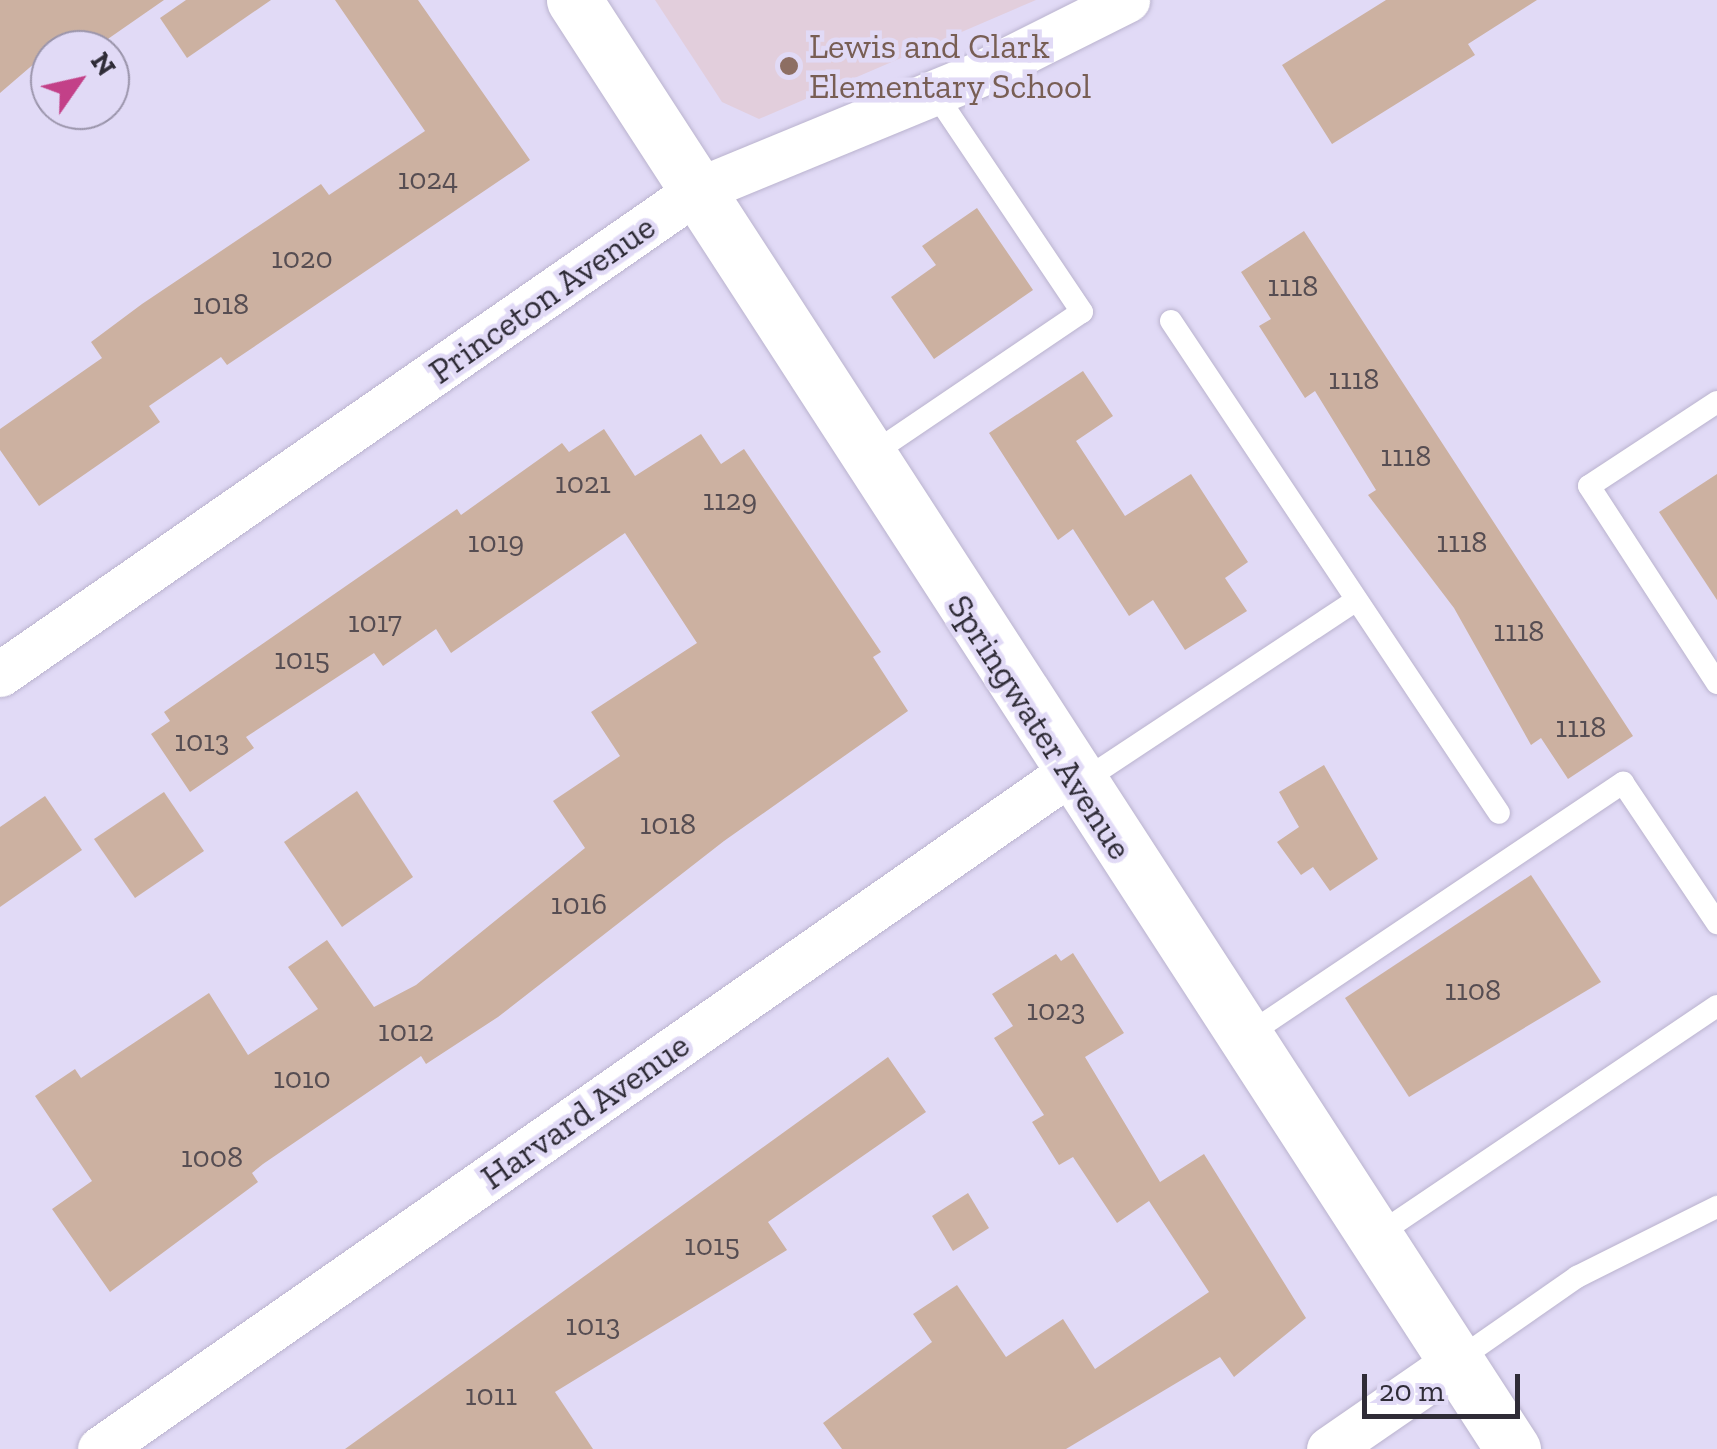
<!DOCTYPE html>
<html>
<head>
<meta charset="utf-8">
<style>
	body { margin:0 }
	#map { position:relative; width:1717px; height:1449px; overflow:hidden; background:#e1daf6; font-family:"Zilla Slab",serif }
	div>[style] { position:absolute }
	.education>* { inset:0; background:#e2cedc }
	.building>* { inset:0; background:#ccb1a1 }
	.roads { filter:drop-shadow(0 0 2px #bab3ce) drop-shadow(0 0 2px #bab3ce) }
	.lane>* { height:22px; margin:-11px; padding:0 11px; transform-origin:11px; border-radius:11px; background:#fff }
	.street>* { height:45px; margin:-22.5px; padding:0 22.5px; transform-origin:22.5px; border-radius:22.5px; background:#fff }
	.secondary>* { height:55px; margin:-27.5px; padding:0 27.5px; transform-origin:27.5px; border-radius:27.5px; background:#fff }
	.dots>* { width:28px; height:28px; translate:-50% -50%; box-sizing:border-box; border:5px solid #e1daf6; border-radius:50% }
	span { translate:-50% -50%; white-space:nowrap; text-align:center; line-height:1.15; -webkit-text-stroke:9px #e1daf6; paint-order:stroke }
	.number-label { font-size:30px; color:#564d52 }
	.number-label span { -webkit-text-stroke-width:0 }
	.education-label { font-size:35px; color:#785e54 }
	.left { translate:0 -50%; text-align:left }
	.street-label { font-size:35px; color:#2f2c37 }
	.north { position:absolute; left:30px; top:30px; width:100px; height:100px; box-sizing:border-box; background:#e1daf6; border:2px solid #9a94aa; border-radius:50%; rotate:56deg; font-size:28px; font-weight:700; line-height:40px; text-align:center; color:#2f2c37 }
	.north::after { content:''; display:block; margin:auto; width:35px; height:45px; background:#c34088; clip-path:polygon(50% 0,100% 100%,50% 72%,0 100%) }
	.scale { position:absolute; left:1362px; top:1374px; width:158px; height:45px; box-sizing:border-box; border:5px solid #2f2c37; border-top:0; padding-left:12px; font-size:30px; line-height:35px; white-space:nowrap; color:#2f2c37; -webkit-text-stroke:8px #e1daf6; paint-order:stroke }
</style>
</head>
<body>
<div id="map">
	<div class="education">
		<i style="clip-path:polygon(655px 0,1036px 0,759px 119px,722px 102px)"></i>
	</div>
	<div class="building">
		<i style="clip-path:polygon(0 0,164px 0,92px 50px,50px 50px,0 93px)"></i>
		<i style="clip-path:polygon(186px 0,271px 0,187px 58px,160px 18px)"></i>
		<i style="clip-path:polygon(335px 0,418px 0,530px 160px,227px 365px,221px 357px,149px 406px,160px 422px,39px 506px,0 450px,0 429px,102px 358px,91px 342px,142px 304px,321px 184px,329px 195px,425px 131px)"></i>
		<i style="clip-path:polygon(1386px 0,1537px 0,1468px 44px,1475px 55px,1332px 144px,1282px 65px)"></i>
		<i style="clip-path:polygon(977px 208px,1033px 290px,934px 359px,891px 297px,936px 265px,922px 246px)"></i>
		<i style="clip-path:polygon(1304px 231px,1633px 736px,1568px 779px,1541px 738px,1531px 745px,1454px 608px,1368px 495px,1376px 490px,1315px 391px,1305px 398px,1259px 326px,1271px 319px,1241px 272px)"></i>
		<i style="clip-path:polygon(1083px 371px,1113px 416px,1076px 441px,1125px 516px,1191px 474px,1248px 562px,1225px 578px,1247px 611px,1185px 650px,1153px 600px,1129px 616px,1073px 529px,1058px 540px,989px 433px)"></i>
		<i style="clip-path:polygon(604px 429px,635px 476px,701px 434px,721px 464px,744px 449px,881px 652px,873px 657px,908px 711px,724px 841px,498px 1017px,426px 1064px,421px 1056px,263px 1164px,252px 1173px,258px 1182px,110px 1292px,52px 1209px,92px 1181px,35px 1096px,75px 1069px,81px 1078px,209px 993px,248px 1055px,318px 1009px,288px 967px,327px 940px,374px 1007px,416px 985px,585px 848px,553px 801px,620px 756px,591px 712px,697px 643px,625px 533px,451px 653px,436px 629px,383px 666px,374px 653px,246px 737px,254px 748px,190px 792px,151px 734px,170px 721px,164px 712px,457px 509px,461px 515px,562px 443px,569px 452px)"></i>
		<i style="clip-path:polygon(1717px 474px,1717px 600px,1659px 512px)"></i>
		<i style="clip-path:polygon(1324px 765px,1378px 859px,1330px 891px,1313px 867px,1301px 875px,1277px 842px,1299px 827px,1279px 792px)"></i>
		<i style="clip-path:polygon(357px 791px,413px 877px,342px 927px,284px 842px)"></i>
		<i style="clip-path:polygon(164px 792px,204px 851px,135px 898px,94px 839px)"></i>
		<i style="clip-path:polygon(45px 796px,82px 850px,0 907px,0 827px)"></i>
		<i style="clip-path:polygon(1531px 875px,1601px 982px,1409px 1097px,1345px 998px)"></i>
		<i style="clip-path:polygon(1073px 953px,1124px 1033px,1085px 1057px,1160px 1182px,1204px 1154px,1306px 1318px,1234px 1377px,1220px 1357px,1066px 1449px,842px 1449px,823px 1423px,932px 1342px,913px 1314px,957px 1285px,1006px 1357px,1063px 1319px,1095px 1369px,1209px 1292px,1149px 1201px,1117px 1223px,1073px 1157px,1059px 1165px,1032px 1122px,1044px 1115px,994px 1038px,1013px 1026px,992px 994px,1056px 954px,1061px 961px)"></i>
		<i style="clip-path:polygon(888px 1057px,926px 1112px,768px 1222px,787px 1250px,555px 1392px,593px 1449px,345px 1449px)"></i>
		<i style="clip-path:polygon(968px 1193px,989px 1228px,953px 1251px,932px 1216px)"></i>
	</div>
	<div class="roads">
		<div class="lane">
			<i style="left:1171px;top:321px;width:591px;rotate:56.31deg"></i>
			<i style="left:1717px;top:402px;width:153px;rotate:146.7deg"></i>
			<i style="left:1589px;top:486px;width:235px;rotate:57deg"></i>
			<i style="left:869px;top:456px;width:257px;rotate:-34.1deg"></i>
			<i style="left:1082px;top:312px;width:264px;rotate:-123.9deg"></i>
			<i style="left:1080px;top:783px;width:331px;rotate:-33.5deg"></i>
			<i style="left:1243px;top:1038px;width:458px;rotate:-33.9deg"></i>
			<i style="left:1623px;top:783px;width:169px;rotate:56.1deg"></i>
			<i style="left:1373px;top:1238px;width:415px;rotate:-34deg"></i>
			<i style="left:1455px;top:1362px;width:149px;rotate:-34.9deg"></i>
			<i style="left:1577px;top:1277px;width:157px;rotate:-26.6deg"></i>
		</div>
		<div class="street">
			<i style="left:0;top:674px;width:849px;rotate:-34.74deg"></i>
			<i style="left:698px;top:190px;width:302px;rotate:-22.4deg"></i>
			<i style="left:977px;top:75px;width:168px;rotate:-26.6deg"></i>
			<i style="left:100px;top:1449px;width:1181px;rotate:-34.9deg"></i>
			<i style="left:1329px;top:1449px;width:153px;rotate:-34.6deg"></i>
		</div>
		<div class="secondary">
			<i style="left:574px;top:0;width:1727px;rotate:57.06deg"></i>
		</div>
	</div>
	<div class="dots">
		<i style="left:789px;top:66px;background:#8d6e63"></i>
	</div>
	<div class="number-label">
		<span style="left:428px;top:179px">1024</span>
		<span style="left:302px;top:258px">1020</span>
		<span style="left:1293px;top:286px">1118</span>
		<span style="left:221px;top:304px">1018</span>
		<span style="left:1354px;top:379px">1118</span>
		<span style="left:1406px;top:456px">1118</span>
		<span style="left:583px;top:483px">1021</span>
		<span style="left:730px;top:500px">1129</span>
		<span style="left:496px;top:542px">1019</span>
		<span style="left:1462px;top:542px">1118</span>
		<span style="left:375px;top:622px">1017</span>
		<span style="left:1519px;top:631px">1118</span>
		<span style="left:302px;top:659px">1015</span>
		<span style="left:1581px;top:727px">1118</span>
		<span style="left:202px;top:741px">1013</span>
		<span style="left:668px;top:824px">1018</span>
		<span style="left:579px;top:904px">1016</span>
		<span style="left:1473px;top:990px">1108</span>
		<span style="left:1056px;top:1010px">1023</span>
		<span style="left:406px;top:1031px">1012</span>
		<span style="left:302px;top:1078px">1010</span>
		<span style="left:212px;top:1157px">1008</span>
		<span style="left:712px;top:1245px">1015</span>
		<span style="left:593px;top:1325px">1013</span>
		<span style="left:491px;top:1395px">1011</span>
	</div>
	<div class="education-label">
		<span class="left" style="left:809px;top:66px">Lewis and Clark<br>Elementary School</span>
	</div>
	<div class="street-label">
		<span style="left:542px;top:299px;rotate:-35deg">Princeton Avenue</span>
		<span style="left:1040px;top:727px;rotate:57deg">Springwater Avenue</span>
		<span style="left:585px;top:1111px;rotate:-35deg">Harvard Avenue</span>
	</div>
	<div class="north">N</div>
	<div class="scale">20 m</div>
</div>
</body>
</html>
